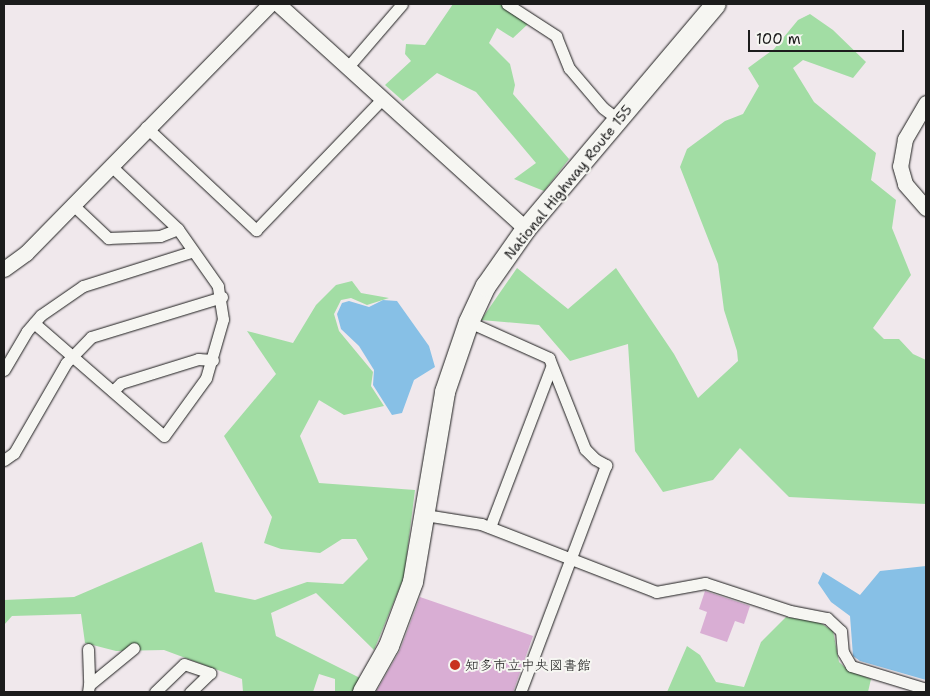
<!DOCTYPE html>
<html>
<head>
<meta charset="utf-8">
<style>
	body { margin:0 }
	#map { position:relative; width:930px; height:696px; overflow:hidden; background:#f0e8ec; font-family:"Shantell Sans","Klee One",sans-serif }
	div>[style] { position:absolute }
	.green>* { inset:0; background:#a2dda4 }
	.water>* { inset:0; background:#87c0e6 }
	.building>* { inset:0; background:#d9aed4 }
	.roads { filter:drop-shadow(0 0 1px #1c1c1c) drop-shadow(0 0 1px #1c1c1c) }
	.minor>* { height:11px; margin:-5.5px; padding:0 5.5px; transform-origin:5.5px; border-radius:5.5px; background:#f6f6f2 }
	.tertiary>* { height:15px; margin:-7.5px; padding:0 7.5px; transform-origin:7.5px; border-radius:7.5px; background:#f6f6f2 }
	.trunk>* { height:20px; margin:-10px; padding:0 10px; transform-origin:10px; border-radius:10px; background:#f6f6f2 }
	.dots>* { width:14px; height:14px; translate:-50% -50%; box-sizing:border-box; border:2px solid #f6f6f2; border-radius:50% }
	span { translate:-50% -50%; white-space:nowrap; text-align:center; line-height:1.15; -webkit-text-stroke:4px #f6f6f2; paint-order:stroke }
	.street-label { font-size:14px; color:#1c1c1c }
	.poi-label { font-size:14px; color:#1c1c1c }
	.left { translate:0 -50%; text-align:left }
	.frame { position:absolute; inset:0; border:5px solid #1c1c1c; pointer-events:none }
	.scale { position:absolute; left:748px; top:30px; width:156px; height:22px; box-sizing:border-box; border:2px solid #1c1c1c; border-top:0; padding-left:6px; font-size:15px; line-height:18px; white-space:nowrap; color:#1c1c1c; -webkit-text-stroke:4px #f6f6f2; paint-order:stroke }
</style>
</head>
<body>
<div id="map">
	<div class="green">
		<i style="clip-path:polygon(453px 4px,501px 4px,528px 24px,513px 38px,497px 28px,489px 43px,510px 64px,515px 85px,513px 94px,569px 159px,544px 191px,514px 179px,536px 163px,476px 92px,437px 73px,403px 101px,385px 85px,411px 61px,405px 54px,406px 44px,425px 45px)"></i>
		<i style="clip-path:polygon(810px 14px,833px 30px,866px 62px,853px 78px,803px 60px,793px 68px,814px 102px,876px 153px,871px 180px,896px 200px,892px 228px,911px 275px,873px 328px,884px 339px,899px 339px,913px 354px,926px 360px,926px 504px,789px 497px,740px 448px,713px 480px,663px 492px,635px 451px,628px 344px,570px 361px,539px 325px,481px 320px,517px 268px,568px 309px,616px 268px,674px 354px,698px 398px,738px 361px,737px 351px,724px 310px,718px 264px,680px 167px,687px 149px,725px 121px,743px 114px,759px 86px,748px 68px,774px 49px,798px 20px)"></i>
		<i style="clip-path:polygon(352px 281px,361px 293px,389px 298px,367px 305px,351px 298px,341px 300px,334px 314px,339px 331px,373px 372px,371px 386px,384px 406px,344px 415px,319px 400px,300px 436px,319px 483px,415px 490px,404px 577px,374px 650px,316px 593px,271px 613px,276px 636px,360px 678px,353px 692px,335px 692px,335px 679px,319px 674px,313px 692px,243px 692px,242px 679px,164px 650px,116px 651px,85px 643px,81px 614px,12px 616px,4px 625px,4px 600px,74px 597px,202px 542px,215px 592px,255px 600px,307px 582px,343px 584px,368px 559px,356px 539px,342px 539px,320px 553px,281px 549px,264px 543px,272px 517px,224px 436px,276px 374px,247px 331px,293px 343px,316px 305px,336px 285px)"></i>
		<i style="clip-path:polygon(786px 617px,819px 622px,833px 631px,839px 662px,849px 671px,871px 679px,868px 692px,667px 692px,687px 646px,700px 655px,716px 682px,744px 687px,761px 642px)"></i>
	</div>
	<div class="water">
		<i style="clip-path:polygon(383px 300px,397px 301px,429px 346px,435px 367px,414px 380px,402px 413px,392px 415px,373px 385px,374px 370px,359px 346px,341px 329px,337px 314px,342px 303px,349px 301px,369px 307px)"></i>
		<i style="clip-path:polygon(926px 566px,926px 680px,860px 661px,853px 656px,850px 616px,831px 602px,818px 583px,823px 572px,860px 595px,880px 571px)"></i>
	</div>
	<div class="building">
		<i style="clip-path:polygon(705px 591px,750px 606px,744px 624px,735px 621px,727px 642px,700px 633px,707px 612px,699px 609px)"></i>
		<i style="clip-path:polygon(420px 597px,533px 636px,513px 692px,376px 692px,400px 650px)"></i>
	</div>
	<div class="roads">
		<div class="minor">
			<i style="left:507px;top:4px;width:59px;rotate:33.1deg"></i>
			<i style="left:556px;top:36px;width:35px;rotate:68deg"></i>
			<i style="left:569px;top:68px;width:52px;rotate:49.6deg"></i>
			<i style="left:603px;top:108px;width:20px;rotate:37deg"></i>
			<i style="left:347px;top:68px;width:84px;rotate:-49.3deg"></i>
			<i style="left:146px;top:127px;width:151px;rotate:43.1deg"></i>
			<i style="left:256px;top:230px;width:183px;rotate:-46.1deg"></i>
			<i style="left:72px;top:204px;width:50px;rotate:43.4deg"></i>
			<i style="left:108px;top:238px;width:52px;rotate:-2.2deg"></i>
			<i style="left:160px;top:236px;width:19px;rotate:-21deg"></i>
			<i style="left:469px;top:322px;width:88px;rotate:24.2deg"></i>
			<i style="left:549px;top:358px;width:98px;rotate:68.4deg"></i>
			<i style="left:585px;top:449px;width:14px;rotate:45deg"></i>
			<i style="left:595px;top:459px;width:13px;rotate:29deg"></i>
			<i style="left:606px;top:465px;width:243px;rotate:110.7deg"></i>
			<i style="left:34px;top:323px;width:172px;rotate:41deg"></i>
			<i style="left:164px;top:436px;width:72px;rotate:-54.1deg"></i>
			<i style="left:206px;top:378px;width:61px;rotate:-73.9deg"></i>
			<i style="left:223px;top:319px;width:33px;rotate:-99deg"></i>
			<i style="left:218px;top:286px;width:70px;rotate:-125.1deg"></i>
			<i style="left:178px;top:229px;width:93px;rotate:-136.7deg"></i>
			<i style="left:4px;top:370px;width:45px;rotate:-59.5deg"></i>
			<i style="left:27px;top:331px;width:21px;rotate:-49deg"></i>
			<i style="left:41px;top:315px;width:51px;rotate:-34.6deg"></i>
			<i style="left:83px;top:286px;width:113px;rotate:-17.5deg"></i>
			<i style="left:113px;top:391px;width:11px;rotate:-45deg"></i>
			<i style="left:121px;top:383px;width:81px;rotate:-17.3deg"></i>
			<i style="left:198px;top:359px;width:15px;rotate:4deg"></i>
			<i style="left:4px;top:460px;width:12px;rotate:-35deg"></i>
			<i style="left:14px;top:453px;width:104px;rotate:-60deg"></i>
			<i style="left:66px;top:363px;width:36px;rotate:-46deg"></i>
			<i style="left:91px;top:337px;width:137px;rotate:-17deg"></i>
			<i style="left:425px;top:515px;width:57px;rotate:9.1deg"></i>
			<i style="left:481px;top:524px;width:188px;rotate:21.2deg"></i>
			<i style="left:656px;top:592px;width:50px;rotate:-10.4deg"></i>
			<i style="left:705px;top:583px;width:89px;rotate:18.2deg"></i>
			<i style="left:790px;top:611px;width:38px;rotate:11deg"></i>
			<i style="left:827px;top:618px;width:19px;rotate:43deg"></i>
			<i style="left:841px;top:631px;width:21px;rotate:85deg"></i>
			<i style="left:843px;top:652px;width:16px;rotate:60deg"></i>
			<i style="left:851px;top:666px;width:78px;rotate:17deg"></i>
			<i style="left:490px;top:527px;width:171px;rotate:-69.1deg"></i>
			<i style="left:88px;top:649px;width:36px;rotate:88deg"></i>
			<i style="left:88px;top:692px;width:7px;rotate:-82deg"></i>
			<i style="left:89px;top:685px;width:58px;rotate:-39.4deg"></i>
			<i style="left:155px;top:692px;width:40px;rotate:-44deg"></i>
			<i style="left:184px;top:664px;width:28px;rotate:19deg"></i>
			<i style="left:210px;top:673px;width:28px;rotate:136deg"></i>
		</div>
		<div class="tertiary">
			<i style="left:278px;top:4px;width:335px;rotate:42.2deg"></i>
			<i style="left:926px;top:103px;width:42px;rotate:120.3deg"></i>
			<i style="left:905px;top:139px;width:27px;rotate:100deg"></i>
			<i style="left:900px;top:166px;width:19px;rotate:74deg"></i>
			<i style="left:905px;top:184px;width:32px;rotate:49deg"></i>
			<i style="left:4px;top:269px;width:27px;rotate:-36deg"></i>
			<i style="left:26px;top:253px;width:349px;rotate:-45.6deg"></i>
		</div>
		<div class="trunk">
			<i style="left:363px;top:692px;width:53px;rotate:-60.5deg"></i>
			<i style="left:389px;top:646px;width:68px;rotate:-69.4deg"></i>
			<i style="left:413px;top:582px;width:193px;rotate:-80.4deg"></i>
			<i style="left:445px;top:392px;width:74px;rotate:-71.1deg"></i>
			<i style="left:469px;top:322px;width:40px;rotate:-65deg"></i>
			<i style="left:486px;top:286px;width:70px;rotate:-54.9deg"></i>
			<i style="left:526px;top:229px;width:294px;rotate:-49.8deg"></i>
		</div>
	</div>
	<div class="dots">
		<i style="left:455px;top:665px;background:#c8321e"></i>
	</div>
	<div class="street-label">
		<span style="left:568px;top:182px;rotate:-51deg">National Highway Route 155</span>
	</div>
	<div class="poi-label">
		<span class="left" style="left:465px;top:665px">知多市立中央図書館</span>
	</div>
	<div class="frame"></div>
	<div class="scale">100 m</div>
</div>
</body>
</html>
